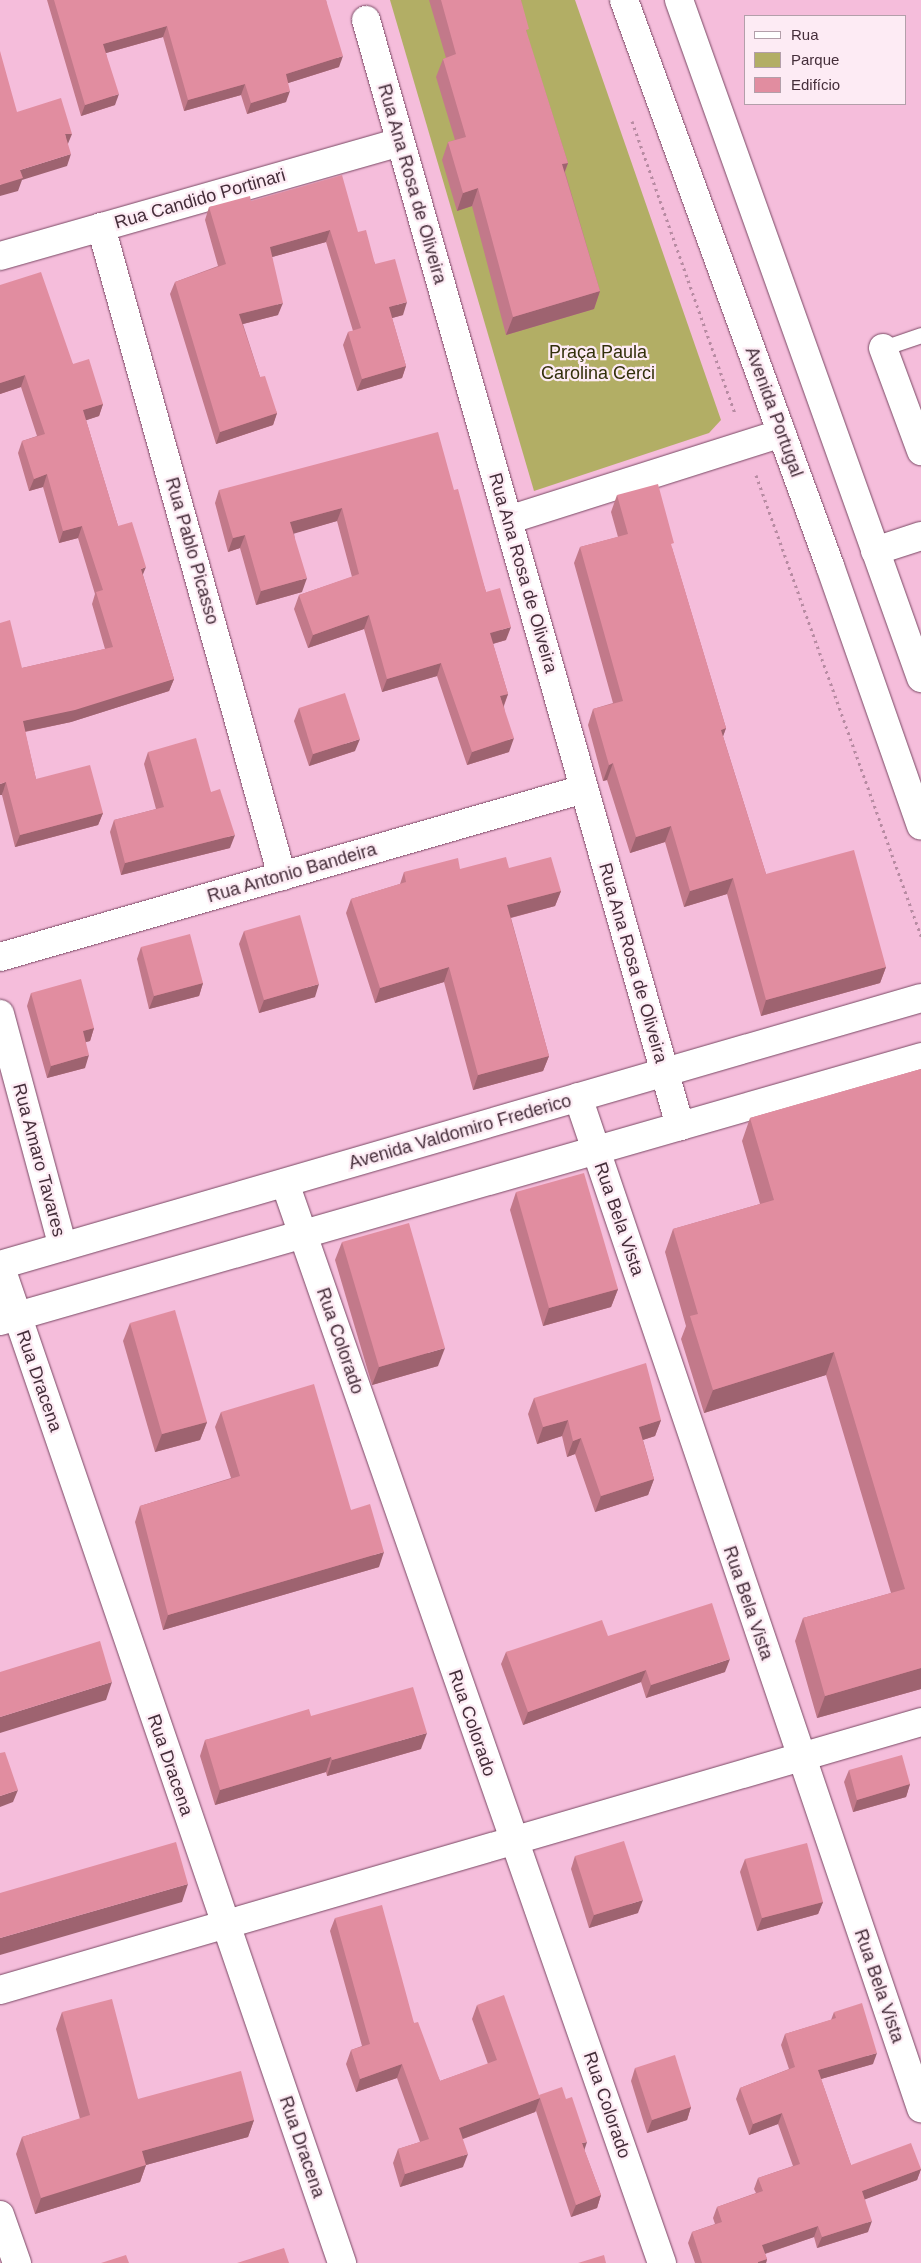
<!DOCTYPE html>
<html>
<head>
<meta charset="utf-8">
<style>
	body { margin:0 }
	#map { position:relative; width:921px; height:2263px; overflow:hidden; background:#f5bddb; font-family:Arial,sans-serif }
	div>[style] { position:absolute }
	.green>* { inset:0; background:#b2ae65 }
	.path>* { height:3px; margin-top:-1.5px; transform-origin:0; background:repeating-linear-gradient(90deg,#b78ba2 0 2.5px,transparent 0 6.5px) }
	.roads { filter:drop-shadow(0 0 1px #794964) drop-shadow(0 0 1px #794964) }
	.service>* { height:15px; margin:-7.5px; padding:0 7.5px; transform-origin:7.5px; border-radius:7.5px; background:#fff }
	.minor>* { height:28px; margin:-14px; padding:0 14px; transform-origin:14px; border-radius:14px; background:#fff }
	.secondary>* { height:28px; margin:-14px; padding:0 14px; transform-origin:14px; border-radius:14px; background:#fff }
	.wall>* { inset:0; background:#c2798a }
	.shaded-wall>* { inset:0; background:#9e6370 }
	.building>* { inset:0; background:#e18da0 }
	span { translate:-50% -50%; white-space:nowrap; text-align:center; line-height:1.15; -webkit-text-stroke:4.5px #fdebf4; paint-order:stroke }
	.street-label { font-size:18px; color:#452e3a }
	.park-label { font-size:18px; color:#32300b }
	.legend { position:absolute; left:744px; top:15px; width:162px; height:90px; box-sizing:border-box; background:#fdebf4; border:1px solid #b39faa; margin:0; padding:6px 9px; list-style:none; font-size:15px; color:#452e3a }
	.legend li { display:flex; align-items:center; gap:10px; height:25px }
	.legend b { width:25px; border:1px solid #b39faa }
</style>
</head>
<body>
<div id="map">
	<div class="green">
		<i style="clip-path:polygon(390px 0,575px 0,721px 420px,709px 433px,534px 491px)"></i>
	</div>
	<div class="path">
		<i style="left:632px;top:121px;width:311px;rotate:70.6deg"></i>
		<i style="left:756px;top:475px;width:491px;rotate:70.3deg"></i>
	</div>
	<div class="roads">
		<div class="service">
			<i style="left:883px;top:348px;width:40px;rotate:-18.9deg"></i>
		</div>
		<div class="minor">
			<i style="left:366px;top:20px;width:1150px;rotate:74.15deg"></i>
			<i style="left:101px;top:227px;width:674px;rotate:74.42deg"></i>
			<i style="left:0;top:256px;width:416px;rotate:-15.9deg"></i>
			<i style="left:883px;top:348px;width:110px;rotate:69.7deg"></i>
			<i style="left:508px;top:520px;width:287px;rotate:-17.6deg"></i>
			<i style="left:875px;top:551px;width:48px;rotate:-18.1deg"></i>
			<i style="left:0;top:957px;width:608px;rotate:-16.05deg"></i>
			<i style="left:0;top:1014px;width:241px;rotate:74.9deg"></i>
			<i style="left:578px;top:1097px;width:1068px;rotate:71.26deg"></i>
			<i style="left:285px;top:1183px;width:1144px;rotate:70.76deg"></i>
			<i style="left:0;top:1265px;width:1055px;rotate:71.08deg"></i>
			<i style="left:0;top:1265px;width:959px;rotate:-16.17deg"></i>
			<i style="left:0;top:1321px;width:958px;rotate:-15.99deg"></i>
			<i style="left:0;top:1990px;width:959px;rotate:-16.22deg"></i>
			<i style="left:0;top:2215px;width:51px;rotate:70.5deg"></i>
		</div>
		<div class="secondary">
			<i style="left:624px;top:0;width:602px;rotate:70deg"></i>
			<i style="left:830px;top:566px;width:275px;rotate:70.7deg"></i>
			<i style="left:679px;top:0;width:720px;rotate:70.36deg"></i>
		</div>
	</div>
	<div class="wall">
		<i style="clip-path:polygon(47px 0,326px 0,339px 67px,288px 83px,286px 102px,247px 114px,241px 95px,184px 111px,163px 37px,106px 53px,115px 105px,81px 116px)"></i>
		<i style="clip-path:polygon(429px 0,521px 0,527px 35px,568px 163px,565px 172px,600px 291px,594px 309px,506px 335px,472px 206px,457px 211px,442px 160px,448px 142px,455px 140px,436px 77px,443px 59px,446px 58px)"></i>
		<i style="clip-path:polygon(251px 201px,358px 232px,403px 315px,392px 318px,406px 366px,402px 378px,357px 391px,343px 345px,348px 332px,353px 331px,326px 242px,272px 257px,278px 315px,243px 324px,260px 377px,277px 413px,273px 425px,216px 444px,170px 294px,175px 282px,218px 266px,205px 220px,209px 207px)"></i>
		<i style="clip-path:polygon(0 285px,73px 364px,103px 404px,99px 416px,86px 420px,118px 526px,143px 575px,174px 679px,169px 691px,71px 722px,25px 732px,36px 779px,103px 813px,98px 825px,15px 847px,2px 795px,22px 668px,105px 649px,92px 604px,95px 594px,78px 538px,59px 543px,43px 487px,29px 491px,18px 453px,22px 441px,37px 436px,21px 387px,0 394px)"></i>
		<i style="clip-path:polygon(219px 490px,454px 490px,486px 592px,506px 640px,493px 644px,508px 694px,504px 706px,509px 752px,467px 765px,437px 676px,382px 692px,364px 629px,308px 648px,294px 609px,299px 595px,352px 577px,337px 521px,294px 533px,302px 592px,256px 605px,240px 548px,228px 552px,215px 503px)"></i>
		<i style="clip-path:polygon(617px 495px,672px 548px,726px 728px,723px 736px,766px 874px,886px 967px,880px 983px,761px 1016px,727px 894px,684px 907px,665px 842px,630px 853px,607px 780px,603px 781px,588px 725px,593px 709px,613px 703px,574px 563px,580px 547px,618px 537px,611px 512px)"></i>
		<i style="clip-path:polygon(299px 708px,355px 751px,309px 766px,294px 721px)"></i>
		<i style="clip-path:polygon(148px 752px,211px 792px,230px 848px,121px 875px,110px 832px,114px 820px,156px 809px,144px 764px)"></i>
		<i style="clip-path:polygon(509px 868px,561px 891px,555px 906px,511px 918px,549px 1056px,543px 1071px,473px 1090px,444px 982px,375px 1003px,346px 913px,351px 899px,400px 884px,404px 872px,460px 869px)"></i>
		<i style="clip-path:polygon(244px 931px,315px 997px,259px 1013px,239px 944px)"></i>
		<i style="clip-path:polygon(141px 947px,203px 983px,199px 996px,149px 1009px,137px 959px)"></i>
		<i style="clip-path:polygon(31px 993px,94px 1028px,90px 1041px,86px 1042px,85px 1068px,47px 1078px,27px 1006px)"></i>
		<i style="clip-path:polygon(921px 1069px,921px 1689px,817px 1718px,795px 1641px,803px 1618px,891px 1593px,826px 1375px,704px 1413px,681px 1339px,686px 1326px,665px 1252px,673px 1229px,760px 1204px,742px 1141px,750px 1118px)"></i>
		<i style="clip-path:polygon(516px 1192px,618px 1289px,611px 1307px,543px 1326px,510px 1210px)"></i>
		<i style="clip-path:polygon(342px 1242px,438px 1366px,372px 1385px,335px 1260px)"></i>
		<i style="clip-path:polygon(130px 1323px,207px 1422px,200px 1440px,155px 1452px,123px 1341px)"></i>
		<i style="clip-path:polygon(534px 1398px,661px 1420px,655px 1436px,643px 1440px,654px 1479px,648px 1495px,595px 1512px,575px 1454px,567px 1457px,562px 1436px,537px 1444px,528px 1414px)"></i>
		<i style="clip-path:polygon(221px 1412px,351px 1510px,379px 1567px,163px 1630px,135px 1522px,140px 1506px,231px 1478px,215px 1427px)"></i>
		<i style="clip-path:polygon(608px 1636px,725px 1672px,646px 1698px,641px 1682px,523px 1725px,501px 1664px,506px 1652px)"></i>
		<i style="clip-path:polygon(311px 1716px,421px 1749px,327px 1776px,326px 1772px,215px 1805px,200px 1756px,205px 1740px)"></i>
		<i style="clip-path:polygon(849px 1770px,910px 1784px,906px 1797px,853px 1812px,844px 1782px)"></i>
		<i style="clip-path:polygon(575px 1856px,638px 1913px,589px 1928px,571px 1869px)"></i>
		<i style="clip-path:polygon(745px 1859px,823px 1902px,818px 1914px,757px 1931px,740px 1872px)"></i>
		<i style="clip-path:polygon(335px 1918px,414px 2023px,440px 2081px,488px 2064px,472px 2019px,477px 2005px,539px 2096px,584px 2149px,601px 2195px,597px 2208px,571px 2217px,536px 2111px,535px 2112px,463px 2139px,463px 2167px,400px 2187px,393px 2163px,398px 2149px,420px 2142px,397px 2078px,356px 2092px,346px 2064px,351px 2050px,362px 2046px,330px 1931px)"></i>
		<i style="clip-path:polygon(62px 2012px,138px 2099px,254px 2120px,248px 2137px,146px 2165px,140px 2182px,35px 2214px,16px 2154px,22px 2137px,80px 2119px,56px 2029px)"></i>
		<i style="clip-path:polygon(834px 2012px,873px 2064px,821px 2079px,851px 2165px,921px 2169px,917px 2180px,865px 2199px,868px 2232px,817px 2248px,814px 2237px,765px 2254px,767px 2259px,766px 2263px,695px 2263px,688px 2243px,692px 2232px,715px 2224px,713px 2218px,717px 2207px,756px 2193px,754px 2189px,758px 2178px,793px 2166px,778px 2124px,749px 2135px,736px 2099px,740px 2088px,789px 2069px,781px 2045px,785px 2034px,831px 2020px)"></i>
		<i style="clip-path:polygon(635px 2068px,691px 2107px,687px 2120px,647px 2133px,631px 2081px)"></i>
	</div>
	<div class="shaded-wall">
		<i style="clip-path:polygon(167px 26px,163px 37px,99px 55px,103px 44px)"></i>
		<i style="clip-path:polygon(343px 56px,339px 67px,282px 85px,286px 74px)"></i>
		<i style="clip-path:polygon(245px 84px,241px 95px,184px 111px,188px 100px)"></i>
		<i style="clip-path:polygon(290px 91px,286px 102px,247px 114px,251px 103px)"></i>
		<i style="clip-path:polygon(119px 94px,115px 105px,81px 116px,85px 105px)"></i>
		<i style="clip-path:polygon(65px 134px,72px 134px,67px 146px)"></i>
		<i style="clip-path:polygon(71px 154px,67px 166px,22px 180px,18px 191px,0 196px,0 185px,20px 170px)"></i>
		<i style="clip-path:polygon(568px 163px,561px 181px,562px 164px)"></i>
		<i style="clip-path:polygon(478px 188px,472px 206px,457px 211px,463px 193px)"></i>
		<i style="clip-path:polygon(330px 230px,326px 242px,265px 259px,270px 247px)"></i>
		<i style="clip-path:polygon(600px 291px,594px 309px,506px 335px,513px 317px)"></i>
		<i style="clip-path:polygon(407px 302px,403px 315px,385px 320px,389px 307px)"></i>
		<i style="clip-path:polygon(283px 303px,278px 315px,235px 326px,239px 314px)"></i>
		<i style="clip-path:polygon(406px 366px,402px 378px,357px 391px,362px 379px)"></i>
		<i style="clip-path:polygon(25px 375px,21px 387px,0 394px,0 383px)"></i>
		<i style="clip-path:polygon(103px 404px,99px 416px,78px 423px,83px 410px)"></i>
		<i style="clip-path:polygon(277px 413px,273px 425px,216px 444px,220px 432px)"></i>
		<i style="clip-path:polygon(47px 474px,43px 487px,29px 491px,34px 479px)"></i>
		<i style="clip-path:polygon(342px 508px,337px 521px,286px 536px,290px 522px)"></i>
		<i style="clip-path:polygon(82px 526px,78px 538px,59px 543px,63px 531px)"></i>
		<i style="clip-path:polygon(245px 535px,240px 548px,228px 552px,233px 538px)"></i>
		<i style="clip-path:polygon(146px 567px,141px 579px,141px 569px)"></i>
		<i style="clip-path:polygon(307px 578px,302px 592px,256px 605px,261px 591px)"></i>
		<i style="clip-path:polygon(369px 615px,364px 629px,308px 648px,313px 635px)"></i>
		<i style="clip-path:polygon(511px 627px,506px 640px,485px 646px,490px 633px)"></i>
		<i style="clip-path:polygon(441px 663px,437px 676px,382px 692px,387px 679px)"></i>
		<i style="clip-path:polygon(174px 679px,169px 691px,71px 722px,18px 733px,23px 721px)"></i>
		<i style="clip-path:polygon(508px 694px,503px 707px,500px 696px)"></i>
		<i style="clip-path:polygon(726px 728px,720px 745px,721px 730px)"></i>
		<i style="clip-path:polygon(514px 738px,509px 752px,467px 765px,472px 752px)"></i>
		<i style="clip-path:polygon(360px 739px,355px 751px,309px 766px,313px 754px)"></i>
		<i style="clip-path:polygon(613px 763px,607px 780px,603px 781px,609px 765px)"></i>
		<i style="clip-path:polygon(6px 782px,2px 795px,0 795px,0 784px)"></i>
		<i style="clip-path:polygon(103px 813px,98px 825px,15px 847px,20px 835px)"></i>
		<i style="clip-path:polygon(671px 826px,665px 842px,630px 853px,636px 837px)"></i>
		<i style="clip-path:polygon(235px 835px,230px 848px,121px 875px,125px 863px)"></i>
		<i style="clip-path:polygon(733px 878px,727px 894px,684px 907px,690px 891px)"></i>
		<i style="clip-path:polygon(561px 891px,555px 906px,502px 920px,507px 905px)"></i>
		<i style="clip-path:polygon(449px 967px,444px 982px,375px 1003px,380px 988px)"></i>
		<i style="clip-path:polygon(886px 967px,880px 983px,761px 1016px,766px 1000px)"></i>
		<i style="clip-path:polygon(203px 983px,199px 996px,149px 1009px,154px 996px)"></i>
		<i style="clip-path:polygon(319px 984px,315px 997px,259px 1013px,264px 1000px)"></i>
		<i style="clip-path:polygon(94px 1028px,90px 1041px,78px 1044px,83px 1031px)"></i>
		<i style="clip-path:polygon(89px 1055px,85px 1068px,47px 1078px,51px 1066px)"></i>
		<i style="clip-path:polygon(549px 1056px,543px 1071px,473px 1090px,478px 1075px)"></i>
		<i style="clip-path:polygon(618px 1289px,611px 1307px,543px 1326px,549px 1308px)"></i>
		<i style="clip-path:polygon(445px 1348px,438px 1366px,372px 1385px,379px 1367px)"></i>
		<i style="clip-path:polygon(834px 1352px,826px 1375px,704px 1413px,713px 1390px)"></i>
		<i style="clip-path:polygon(568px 1420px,562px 1436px,537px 1444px,543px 1427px)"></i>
		<i style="clip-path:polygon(661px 1420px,655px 1436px,633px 1443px,639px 1427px)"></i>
		<i style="clip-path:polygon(207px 1422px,200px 1440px,155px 1452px,162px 1434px)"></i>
		<i style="clip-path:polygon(581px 1438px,575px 1454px,567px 1457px,573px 1441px)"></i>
		<i style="clip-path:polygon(654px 1479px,648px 1495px,595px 1512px,601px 1496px)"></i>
		<i style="clip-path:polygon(384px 1552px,379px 1567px,163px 1630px,168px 1615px)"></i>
		<i style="clip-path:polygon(730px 1659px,725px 1672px,646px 1698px,651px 1685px)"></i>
		<i style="clip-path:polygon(921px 1668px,921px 1689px,817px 1718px,825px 1696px)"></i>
		<i style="clip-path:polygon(646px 1670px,641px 1682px,523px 1725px,528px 1712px)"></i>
		<i style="clip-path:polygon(112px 1682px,106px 1700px,0 1733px,0 1717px)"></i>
		<i style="clip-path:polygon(427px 1733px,421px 1749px,327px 1776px,332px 1760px)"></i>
		<i style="clip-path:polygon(331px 1757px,326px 1772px,215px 1805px,220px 1790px)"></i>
		<i style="clip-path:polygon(910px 1784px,906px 1797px,853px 1812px,857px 1800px)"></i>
		<i style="clip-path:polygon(18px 1790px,13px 1802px,0 1807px,0 1796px)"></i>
		<i style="clip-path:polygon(188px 1884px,182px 1902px,0 1955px,0 1938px)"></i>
		<i style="clip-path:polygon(643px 1900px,638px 1913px,589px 1928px,594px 1915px)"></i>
		<i style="clip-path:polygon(823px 1902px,818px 1914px,757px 1931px,762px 1918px)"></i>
		<i style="clip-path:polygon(877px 2053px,873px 2064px,814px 2081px,818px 2070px)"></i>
		<i style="clip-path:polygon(402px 2064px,397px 2078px,356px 2092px,360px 2079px)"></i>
		<i style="clip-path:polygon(540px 2098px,535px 2112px,454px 2142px,459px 2128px)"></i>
		<i style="clip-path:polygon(691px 2107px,687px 2120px,647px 2133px,652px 2120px)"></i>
		<i style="clip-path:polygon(782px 2113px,778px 2124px,749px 2135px,753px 2124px)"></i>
		<i style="clip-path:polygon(254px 2120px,248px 2137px,146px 2165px,140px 2182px,35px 2214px,41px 2198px,142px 2151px)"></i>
		<i style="clip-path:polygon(587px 2142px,583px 2154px,582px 2143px)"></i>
		<i style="clip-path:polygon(468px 2154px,463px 2167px,400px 2187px,405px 2174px)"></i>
		<i style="clip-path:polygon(921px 2169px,917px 2180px,858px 2202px,862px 2191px)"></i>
		<i style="clip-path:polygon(601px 2195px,597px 2208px,571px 2217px,576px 2205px)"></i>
		<i style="clip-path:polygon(872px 2221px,868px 2232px,817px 2248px,822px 2237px)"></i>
		<i style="clip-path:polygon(818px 2226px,814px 2237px,758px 2256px,762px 2245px)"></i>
		<i style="clip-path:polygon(767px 2259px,766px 2263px,757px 2263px,758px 2262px)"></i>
	</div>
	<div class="building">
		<i style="clip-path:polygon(54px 0,326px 0,343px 56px,286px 74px,290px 91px,251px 103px,245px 84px,188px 100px,167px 26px,103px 44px,119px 94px,85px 105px)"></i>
		<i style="clip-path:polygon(441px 0,521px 0,529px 29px,526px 30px,568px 163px,562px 164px,600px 291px,513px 317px,478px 188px,463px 193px,448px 142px,466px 137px,443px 59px,456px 54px)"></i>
		<i style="clip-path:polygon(0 51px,17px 112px,61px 98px,72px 134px,65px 134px,71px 154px,20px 170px,23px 178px,0 185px)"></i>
		<i style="clip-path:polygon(342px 175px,358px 232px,366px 230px,375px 264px,395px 259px,407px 302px,389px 307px,406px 366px,362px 379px,348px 332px,361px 328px,330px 230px,270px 247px,283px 303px,239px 314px,260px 377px,265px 376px,277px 413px,220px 432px,175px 282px,226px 264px,209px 207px,250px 196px,251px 201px)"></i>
		<i style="clip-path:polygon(41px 272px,73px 364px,89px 359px,103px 404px,83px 410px,118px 526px,132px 522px,146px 567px,141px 569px,174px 679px,75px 710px,23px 721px,36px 779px,90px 765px,103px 813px,20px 835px,6px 782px,0 784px,0 623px,10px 620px,22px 668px,113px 647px,96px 592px,103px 590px,82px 526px,63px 531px,47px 474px,34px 479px,22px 441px,45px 434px,25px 375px,0 383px,0 285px)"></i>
		<i style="clip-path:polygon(438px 432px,454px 490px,458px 489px,486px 592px,500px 588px,511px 627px,490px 633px,508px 694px,500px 696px,514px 738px,472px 752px,441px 663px,387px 679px,369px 615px,313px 635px,299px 595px,359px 574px,342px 508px,290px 522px,307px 578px,261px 591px,245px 535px,233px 538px,219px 490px)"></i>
		<i style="clip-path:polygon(658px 484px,674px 543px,671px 544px,726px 728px,721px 730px,766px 874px,854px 850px,886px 967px,766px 1000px,733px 878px,690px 891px,671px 826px,636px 837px,613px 763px,609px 765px,593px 709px,623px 701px,580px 547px,628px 534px,617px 495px)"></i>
		<i style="clip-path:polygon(345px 693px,360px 739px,313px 754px,299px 708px)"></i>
		<i style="clip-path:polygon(196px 738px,211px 792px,220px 789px,235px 835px,125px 863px,114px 820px,164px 807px,148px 752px)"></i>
		<i style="clip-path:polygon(506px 857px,509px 868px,551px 857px,561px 891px,507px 905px,549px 1056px,478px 1075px,449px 967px,380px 988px,351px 899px,406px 882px,404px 872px,458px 858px,460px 869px)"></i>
		<i style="clip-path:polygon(300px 915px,319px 984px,264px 1000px,244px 931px)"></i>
		<i style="clip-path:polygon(190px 934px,203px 983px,154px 996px,141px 947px)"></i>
		<i style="clip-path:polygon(81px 979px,94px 1028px,83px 1031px,89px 1055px,51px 1066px,31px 993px)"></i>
		<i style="clip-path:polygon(921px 1069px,921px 1668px,825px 1696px,803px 1618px,905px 1589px,834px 1352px,713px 1390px,690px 1316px,698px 1314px,673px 1229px,774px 1200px,750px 1118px)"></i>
		<i style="clip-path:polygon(584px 1173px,618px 1289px,549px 1308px,516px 1192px)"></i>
		<i style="clip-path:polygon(409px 1223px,445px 1348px,379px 1367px,342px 1242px)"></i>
		<i style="clip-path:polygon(175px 1310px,207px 1422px,162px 1434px,130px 1323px)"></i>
		<i style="clip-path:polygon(646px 1363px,661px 1420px,639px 1427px,654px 1479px,601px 1496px,581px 1438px,573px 1441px,568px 1420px,543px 1427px,534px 1398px)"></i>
		<i style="clip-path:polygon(314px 1384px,351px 1510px,370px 1504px,384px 1552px,168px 1615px,140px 1506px,240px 1476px,221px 1412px)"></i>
		<i style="clip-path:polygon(712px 1603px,730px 1659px,651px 1685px,646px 1670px,528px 1712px,506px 1652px,602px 1620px,608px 1636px)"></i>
		<i style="clip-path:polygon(100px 1641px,112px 1682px,0 1717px,0 1672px)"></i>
		<i style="clip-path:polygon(413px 1687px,427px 1733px,332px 1760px,331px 1757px,220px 1790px,205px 1740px,309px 1709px,311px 1716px)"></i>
		<i style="clip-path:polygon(5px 1752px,18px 1790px,0 1796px,0 1753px)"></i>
		<i style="clip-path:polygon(902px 1755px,910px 1784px,857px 1800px,849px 1770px)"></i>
		<i style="clip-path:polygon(624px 1841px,643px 1900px,594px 1915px,575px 1856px)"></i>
		<i style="clip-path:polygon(176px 1842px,188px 1884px,0 1938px,0 1893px)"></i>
		<i style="clip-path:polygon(807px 1843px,823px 1902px,762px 1918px,745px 1859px)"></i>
		<i style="clip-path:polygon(382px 1905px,414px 2023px,418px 2022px,440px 2081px,497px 2060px,477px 2005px,504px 1995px,540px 2098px,459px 2128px,468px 2154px,405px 2174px,398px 2149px,429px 2139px,402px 2064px,360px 2079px,351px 2050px,370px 2044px,335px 1918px)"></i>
		<i style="clip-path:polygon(112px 1999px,138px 2099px,241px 2071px,254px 2120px,142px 2151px,146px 2165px,41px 2198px,22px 2137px,90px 2115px,62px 2012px)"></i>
		<i style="clip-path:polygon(862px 2003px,877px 2053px,818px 2070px,851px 2165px,911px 2143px,921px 2169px,862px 2191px,872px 2221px,822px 2237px,818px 2226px,762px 2245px,767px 2259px,758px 2262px,758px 2263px,702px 2263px,692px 2232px,722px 2222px,717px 2207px,763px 2191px,758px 2178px,800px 2164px,782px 2113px,753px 2124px,740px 2088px,795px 2067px,785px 2034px,836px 2018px,834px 2012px)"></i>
		<i style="clip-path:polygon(675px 2055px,691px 2107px,652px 2120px,635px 2068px)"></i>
		<i style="clip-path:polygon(562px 2087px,566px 2099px,572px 2097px,587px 2142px,582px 2143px,601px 2195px,576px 2205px,539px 2095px)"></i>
		<i style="clip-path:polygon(284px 2248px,289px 2263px,237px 2263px)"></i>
		<i style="clip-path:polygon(126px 2255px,129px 2263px,101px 2263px)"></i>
		<i style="clip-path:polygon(604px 2255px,606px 2263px,578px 2263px)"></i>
	</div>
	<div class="street-label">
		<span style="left:412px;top:184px;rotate:74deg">Rua Ana Rosa de Oliveira</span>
		<span style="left:200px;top:199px;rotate:-16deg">Rua Candido Portinari</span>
		<span style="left:774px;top:412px;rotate:70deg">Avenida Portugal</span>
		<span style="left:192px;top:551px;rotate:74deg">Rua Pablo Picasso</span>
		<span style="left:523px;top:573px;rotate:74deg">Rua Ana Rosa de Oliveira</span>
		<span style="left:292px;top:873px;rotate:-16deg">Rua Antonio Bandeira</span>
		<span style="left:633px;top:963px;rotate:74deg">Rua Ana Rosa de Oliveira</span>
		<span style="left:460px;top:1132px;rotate:-16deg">Avenida Valdomiro Frederico</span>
		<span style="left:39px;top:1160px;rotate:75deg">Rua Amaro Tavares</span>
		<span style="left:619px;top:1219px;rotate:71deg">Rua Bela Vista</span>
		<span style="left:340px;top:1341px;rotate:71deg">Rua Colorado</span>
		<span style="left:39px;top:1381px;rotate:71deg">Rua Dracena</span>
		<span style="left:748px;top:1603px;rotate:71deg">Rua Bela Vista</span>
		<span style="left:472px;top:1723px;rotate:71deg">Rua Colorado</span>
		<span style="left:170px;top:1765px;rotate:71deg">Rua Dracena</span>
		<span style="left:879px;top:1986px;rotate:71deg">Rua Bela Vista</span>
		<span style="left:607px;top:2105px;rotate:71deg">Rua Colorado</span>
		<span style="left:302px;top:2147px;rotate:71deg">Rua Dracena</span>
	</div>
	<div class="park-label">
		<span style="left:598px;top:363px">Praça Paula<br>Carolina Cerci</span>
	</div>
	<ul class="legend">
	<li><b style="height:6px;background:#fff"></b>Rua</li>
	<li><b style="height:14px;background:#b2ae65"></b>Parque</li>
	<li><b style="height:14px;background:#e18da0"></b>Edifício</li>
	</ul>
</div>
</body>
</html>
